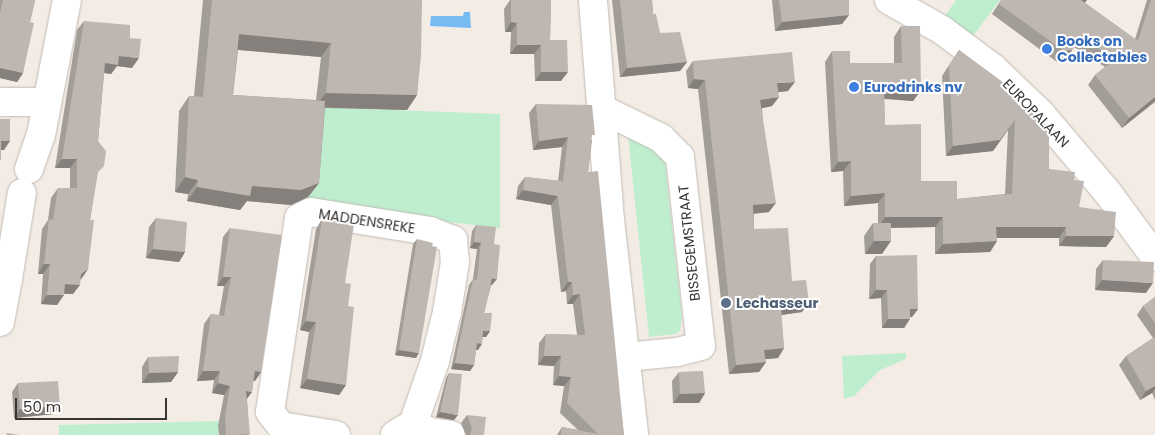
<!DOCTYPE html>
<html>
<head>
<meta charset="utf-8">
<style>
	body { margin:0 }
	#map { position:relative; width:1155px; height:435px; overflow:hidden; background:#f3ece5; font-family:Poppins,sans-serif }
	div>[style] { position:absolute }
	.green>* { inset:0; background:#beeece }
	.water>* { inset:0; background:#76bcf3 }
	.roads { filter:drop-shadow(0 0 1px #c2bbb5) drop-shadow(0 0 1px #c2bbb5) }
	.minor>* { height:28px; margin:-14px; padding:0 14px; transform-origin:14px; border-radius:14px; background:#fff }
	.wall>* { inset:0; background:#a39d98 }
	.shaded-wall>* { inset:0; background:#85807c }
	.building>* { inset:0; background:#beb7b1 }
	.dots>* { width:14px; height:14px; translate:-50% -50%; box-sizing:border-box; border:2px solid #fff; border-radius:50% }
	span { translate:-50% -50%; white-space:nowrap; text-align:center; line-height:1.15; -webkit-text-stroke:4px #fff; paint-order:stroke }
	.shop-label { font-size:14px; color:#366cbe; font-weight:700 }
	.left { translate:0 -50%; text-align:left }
	.street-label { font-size:14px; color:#373431 }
	.service-label { font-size:14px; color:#4e5e75; font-weight:700 }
	.scale { position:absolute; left:15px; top:398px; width:152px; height:22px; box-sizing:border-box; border:2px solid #373431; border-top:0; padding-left:6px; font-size:15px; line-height:18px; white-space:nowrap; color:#373431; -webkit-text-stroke:4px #fff; paint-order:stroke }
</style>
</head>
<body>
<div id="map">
	<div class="green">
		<i style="clip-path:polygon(956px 0,1000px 0,973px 36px,944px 17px)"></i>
		<i style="clip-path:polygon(315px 107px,500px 114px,500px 228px,308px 206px)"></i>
		<i style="clip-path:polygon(628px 135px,647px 145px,665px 162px,682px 317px,680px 331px,675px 334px,649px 337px)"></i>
		<i style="clip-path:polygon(906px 353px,906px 359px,880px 370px,854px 396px,844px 399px,842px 356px)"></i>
		<i style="clip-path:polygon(220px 421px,218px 435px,59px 435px,59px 425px)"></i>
	</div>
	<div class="water">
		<i style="clip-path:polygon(464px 12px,470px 12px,471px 28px,430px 26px,431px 16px,463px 16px)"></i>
	</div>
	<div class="roads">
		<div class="minor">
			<i style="left:593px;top:0;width:221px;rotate:85.6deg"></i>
			<i style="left:610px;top:220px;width:216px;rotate:83.6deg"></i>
			<i style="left:889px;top:0;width:61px;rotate:29.5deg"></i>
			<i style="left:942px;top:30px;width:64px;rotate:36.7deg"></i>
			<i style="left:993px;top:68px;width:66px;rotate:43.8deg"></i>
			<i style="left:1041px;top:114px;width:104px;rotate:49.7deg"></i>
			<i style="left:1108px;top:193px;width:79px;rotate:53.7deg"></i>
			<i style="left:0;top:102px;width:46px"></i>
			<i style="left:602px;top:109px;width:66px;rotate:26.2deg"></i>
			<i style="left:661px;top:138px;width:27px;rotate:45deg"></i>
			<i style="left:680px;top:157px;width:190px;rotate:83.7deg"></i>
			<i style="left:701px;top:346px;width:25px;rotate:166deg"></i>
			<i style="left:677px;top:352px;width:51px;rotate:174.4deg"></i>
			<i style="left:29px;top:169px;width:36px;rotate:-71deg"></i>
			<i style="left:41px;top:135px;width:137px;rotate:-79.1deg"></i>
			<i style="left:0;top:279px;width:8px"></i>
			<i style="left:8px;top:279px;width:87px;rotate:-80.8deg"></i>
			<i style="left:0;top:322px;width:44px;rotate:-79.5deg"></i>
			<i style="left:413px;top:424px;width:19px;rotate:25deg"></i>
			<i style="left:430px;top:432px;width:21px;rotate:8deg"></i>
			<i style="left:336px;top:435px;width:56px;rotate:-170.7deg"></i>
			<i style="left:281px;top:426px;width:18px;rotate:-128deg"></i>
			<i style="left:270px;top:412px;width:196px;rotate:-81.5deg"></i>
			<i style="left:299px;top:218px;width:13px;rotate:-27deg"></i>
			<i style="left:311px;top:212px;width:121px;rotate:9.1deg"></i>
			<i style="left:430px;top:231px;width:25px;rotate:21deg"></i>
			<i style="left:453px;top:240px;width:22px;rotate:85deg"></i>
			<i style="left:455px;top:262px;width:51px;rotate:99.1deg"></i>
			<i style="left:447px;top:312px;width:50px;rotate:103.8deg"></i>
			<i style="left:435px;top:361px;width:67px;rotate:109.2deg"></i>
			<i style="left:413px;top:424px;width:21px;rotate:149deg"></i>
		</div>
	</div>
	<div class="wall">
		<i style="clip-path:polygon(0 0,35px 0,30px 22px,23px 73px,17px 82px,0 78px)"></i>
		<i style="clip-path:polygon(evenodd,203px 0,422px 0,417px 95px,407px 110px,325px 108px,319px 183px,308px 197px,291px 205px,247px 201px,240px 210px,187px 201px,188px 194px,175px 192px,179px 111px,189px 96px,194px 96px,203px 0,238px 50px,321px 57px,316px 100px,233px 95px,238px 50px)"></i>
		<i style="clip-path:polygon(510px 0,551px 0,550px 40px,561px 81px,535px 81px,534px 54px,510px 54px,511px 32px,505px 32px,504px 9px)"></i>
		<i style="clip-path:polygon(612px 0,652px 0,653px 14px,660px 33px,687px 62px,680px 71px,620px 77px)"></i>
		<i style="clip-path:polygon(772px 0,849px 0,849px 15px,842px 24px,775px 31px)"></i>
		<i style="clip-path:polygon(1001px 0,1085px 3px,1135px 39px,1147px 0,1155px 0,1155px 102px,1122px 128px,1088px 85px,1095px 75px,1105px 67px,1074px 47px,1065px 60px,1057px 62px,992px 14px)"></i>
		<i style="clip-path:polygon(84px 21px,130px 38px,132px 68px,117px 66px,111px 74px,104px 73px,98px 141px,97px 175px,90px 220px,88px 269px,81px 279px,73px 294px,64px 294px,57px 305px,41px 304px,43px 274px,38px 274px,42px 229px,48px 220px,51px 198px,58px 188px,70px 188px,70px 168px,55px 168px,77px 30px)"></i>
		<i style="clip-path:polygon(901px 26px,921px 90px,913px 101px,884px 99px,885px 125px,921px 181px,957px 199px,1005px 194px,1008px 130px,993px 151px,946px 156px,942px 76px,959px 50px,1005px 84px,1049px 169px,1074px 180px,1079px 207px,1114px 236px,1106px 247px,1059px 246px,1059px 238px,997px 238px,997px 241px,990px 252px,935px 254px,935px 227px,891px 228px,882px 254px,865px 254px,864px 236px,873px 223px,878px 223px,878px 203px,844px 206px,843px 171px,831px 172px,825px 62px,832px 51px,850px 63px,894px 63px,894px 37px)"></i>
		<i style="clip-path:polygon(693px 61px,788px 91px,778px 92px,772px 106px,762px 108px,769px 212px,754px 214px,754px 229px,792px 281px,802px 312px,781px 315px,784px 348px,778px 358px,765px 359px,766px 362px,759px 372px,729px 374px,698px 89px,688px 88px,686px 71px)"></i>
		<i style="clip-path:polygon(536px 104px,592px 140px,588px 172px,624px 435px,557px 435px,562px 427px,578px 430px,560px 413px,564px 386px,553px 385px,554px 366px,538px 365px,539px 343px,546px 334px,577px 335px,573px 304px,567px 304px,566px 291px,561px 292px,551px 205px,516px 199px,518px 186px,525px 177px,558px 181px,562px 147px,533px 150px,529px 113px)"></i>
		<i style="clip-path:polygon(156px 218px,185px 252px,179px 262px,146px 258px,149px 227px)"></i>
		<i style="clip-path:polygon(322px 219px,345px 283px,348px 306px,346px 385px,339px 395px,300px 388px,309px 332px,300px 330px,316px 229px)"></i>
		<i style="clip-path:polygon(476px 225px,494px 244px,492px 285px,491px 285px,484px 313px,490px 331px,486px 337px,483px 337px,478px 350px,476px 350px,474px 365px,470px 371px,451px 369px,469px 285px,473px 279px,477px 249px,470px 248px,472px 231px)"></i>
		<i style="clip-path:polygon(230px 228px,261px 372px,255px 381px,253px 381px,252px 392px,247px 399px,249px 435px,219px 435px,218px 426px,224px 395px,212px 393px,214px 380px,197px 381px,204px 324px,211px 314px,219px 315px,224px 286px,217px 286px,223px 237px)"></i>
		<i style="clip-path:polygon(417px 239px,416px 358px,395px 355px,413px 244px)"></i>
		<i style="clip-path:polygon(876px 256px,918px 309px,912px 317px,910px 317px,904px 328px,882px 328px,881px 298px,869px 299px,870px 264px)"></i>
		<i style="clip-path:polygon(1103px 260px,1146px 293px,1095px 290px,1096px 269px)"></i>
		<i style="clip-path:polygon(1155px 297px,1155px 400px,1152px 393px,1140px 400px,1119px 365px,1126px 356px,1153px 338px,1137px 315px,1143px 306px)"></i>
		<i style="clip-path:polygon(148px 357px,178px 372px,171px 382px,142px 383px,142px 367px)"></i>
		<i style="clip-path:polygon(679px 372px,705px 393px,699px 403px,673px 403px,672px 381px)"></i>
		<i style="clip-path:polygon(449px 373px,454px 420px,436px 417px,446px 378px)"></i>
		<i style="clip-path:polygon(18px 383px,54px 414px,14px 418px,12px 392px)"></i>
		<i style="clip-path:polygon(467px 415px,484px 435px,466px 435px,461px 423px)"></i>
	</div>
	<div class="shaded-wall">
		<i style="clip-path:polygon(1074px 0,1087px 0,1082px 7px)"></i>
		<i style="clip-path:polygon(849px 15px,842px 24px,775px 31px,782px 22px)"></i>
		<i style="clip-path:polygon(511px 22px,517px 23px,511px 32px,505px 32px)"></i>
		<i style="clip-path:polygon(239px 34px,331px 43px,321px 57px,229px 49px)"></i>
		<i style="clip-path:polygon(517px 45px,541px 45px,534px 54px,510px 54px)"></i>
		<i style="clip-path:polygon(1072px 50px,1065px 60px,1057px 62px,1064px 51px)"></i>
		<i style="clip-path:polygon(119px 56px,139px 58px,132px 68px,117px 66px,111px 74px,98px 72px,105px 63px)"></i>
		<i style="clip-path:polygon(687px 62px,680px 71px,620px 77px,627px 68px)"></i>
		<i style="clip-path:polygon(0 68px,23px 73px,17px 82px,0 78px)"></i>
		<i style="clip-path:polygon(541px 72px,568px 72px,561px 81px,535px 81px)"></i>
		<i style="clip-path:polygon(694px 79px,705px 80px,698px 89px,688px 88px)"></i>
		<i style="clip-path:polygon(795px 82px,788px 91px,771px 93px,777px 83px)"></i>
		<i style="clip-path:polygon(884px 88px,921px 90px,913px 101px,877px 98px)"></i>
		<i style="clip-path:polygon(326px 93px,417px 95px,407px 110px,315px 107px)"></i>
		<i style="clip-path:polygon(779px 97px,772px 106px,754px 110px,760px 100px)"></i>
		<i style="clip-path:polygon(1155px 97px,1155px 101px,1122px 128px,1129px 118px)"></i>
		<i style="clip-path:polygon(1015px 120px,993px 151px,946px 156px,953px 146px)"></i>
		<i style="clip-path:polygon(568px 137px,562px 147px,533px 150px,539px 141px)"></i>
		<i style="clip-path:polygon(1px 141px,10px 141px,4px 150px,0 150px)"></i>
		<i style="clip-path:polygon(62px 159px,77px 159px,70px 168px,55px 168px)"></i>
		<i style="clip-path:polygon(851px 161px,843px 171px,831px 172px,838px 162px)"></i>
		<i style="clip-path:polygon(185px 177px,198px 180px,188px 194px,175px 192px)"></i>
		<i style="clip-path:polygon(319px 183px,308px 197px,291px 205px,247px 201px,240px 210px,187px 201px,197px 187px,252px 186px)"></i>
		<i style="clip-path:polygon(523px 190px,558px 196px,551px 205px,516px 199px)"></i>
		<i style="clip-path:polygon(885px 193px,878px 203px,844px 206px,851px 196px)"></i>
		<i style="clip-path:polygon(776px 203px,769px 212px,746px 214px,753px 205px)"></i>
		<i style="clip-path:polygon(885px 217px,943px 217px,935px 227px,878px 228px)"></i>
		<i style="clip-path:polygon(996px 227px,1066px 227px,1059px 238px,989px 238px)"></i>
		<i style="clip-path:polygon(1066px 236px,1114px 236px,1106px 247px,1059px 246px)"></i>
		<i style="clip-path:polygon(874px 241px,891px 241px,882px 254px,865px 254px)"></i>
		<i style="clip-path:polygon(997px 241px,990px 252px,935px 254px,943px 244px)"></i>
		<i style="clip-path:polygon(474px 242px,481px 243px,477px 249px,470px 248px)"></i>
		<i style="clip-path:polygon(153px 249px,185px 252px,179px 262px,146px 258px)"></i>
		<i style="clip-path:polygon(44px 264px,50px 264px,43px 274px,38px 274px)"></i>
		<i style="clip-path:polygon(88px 269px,82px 278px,74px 284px,81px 274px)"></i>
		<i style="clip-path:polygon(223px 277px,231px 277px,224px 286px,217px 286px)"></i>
		<i style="clip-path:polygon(492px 278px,497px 279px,492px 285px,488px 284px)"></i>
		<i style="clip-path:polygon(1102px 280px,1153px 283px,1146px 293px,1095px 290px)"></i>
		<i style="clip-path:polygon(568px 282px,572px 282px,566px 291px,561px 292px)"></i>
		<i style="clip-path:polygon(65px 284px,80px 285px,73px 294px,58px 293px)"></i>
		<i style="clip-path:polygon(876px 290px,887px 290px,881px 298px,869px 299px)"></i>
		<i style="clip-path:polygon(580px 294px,573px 304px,567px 304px,573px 295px)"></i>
		<i style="clip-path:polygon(47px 295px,64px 295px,57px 305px,41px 304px)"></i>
		<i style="clip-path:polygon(809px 303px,802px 312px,774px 316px,781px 306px)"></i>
		<i style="clip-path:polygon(910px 309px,918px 309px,912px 317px,904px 318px)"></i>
		<i style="clip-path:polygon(888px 319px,910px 319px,904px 328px,882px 328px)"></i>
		<i style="clip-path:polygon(306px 321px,316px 322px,309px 332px,300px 330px)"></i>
		<i style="clip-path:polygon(483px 331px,490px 331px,486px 337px,479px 337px)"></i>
		<i style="clip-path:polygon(477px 343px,482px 344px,478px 350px,473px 349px)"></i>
		<i style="clip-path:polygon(784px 348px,778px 358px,758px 360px,764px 350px)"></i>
		<i style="clip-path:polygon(399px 350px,419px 353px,416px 358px,395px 355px)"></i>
		<i style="clip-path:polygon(544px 356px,561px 356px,554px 366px,538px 365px)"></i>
		<i style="clip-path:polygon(766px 362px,759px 372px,729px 374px,736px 365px)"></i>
		<i style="clip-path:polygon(455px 363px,474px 365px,470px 371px,451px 369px)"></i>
		<i style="clip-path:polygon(203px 371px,220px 371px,214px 380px,197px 381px)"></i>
		<i style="clip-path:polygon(255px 371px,261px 372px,255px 381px,249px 380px)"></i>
		<i style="clip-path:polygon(178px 372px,171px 382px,142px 383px,149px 373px)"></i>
		<i style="clip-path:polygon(559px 376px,571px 377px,564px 386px,553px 385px)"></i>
		<i style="clip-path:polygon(307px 379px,346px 385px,339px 395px,300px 388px)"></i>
		<i style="clip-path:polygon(218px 383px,230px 386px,224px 395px,212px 393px)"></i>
		<i style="clip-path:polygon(1155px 386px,1155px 389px,1152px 393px,1140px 400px,1146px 391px)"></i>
		<i style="clip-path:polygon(246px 391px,252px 392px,245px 401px)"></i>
		<i style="clip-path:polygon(705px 393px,699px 403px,673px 403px,680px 394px)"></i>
		<i style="clip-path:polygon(60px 406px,54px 414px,14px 418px,20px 409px)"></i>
		<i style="clip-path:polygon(440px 412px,458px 415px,454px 420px,436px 417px)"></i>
	</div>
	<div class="building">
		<i style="clip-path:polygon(3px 0,35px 0,30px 22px,34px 23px,23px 73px,0 68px,0 13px)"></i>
		<i style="clip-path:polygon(212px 0,422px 0,421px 56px,417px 95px,326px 93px,331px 43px,239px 34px,233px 95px,325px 101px,319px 183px,301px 190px,252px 186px,250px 196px,197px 187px,198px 180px,185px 177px,189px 96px,203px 97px)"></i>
		<i style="clip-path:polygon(511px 0,551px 0,550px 40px,567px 40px,568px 72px,541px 72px,541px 45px,517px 45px,517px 23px,511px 22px)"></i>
		<i style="clip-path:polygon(620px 0,652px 0,653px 14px,656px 14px,660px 33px,680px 32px,687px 62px,627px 68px)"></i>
		<i style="clip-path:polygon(779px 0,849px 0,849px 15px,782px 22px)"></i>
		<i style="clip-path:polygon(1001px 0,1081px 0,1138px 41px,1151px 0,1155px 0,1155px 97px,1129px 118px,1095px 75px,1115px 59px,1081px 37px,1072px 50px,1064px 51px,999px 4px)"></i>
		<i style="clip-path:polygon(84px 21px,130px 25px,130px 38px,141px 39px,139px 58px,119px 56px,118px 65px,105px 63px,98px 141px,106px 151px,104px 166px,98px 172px,90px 220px,94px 220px,88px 269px,81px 274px,80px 285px,65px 284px,64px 295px,47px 295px,50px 264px,44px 264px,49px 219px,53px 220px,58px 188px,77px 188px,77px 159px,62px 159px)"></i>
		<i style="clip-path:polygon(901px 26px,920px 26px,921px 90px,884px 88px,885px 125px,921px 124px,921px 181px,957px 181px,957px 199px,1012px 194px,1015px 120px,1000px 140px,953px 146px,949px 65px,959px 50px,1005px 84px,1049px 128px,1049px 169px,1075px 172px,1074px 180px,1084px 181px,1079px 207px,1116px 212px,1114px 236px,1066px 236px,1066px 227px,996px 227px,997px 241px,943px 244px,943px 217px,885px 217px,885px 193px,851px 196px,851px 161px,838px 162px,832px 51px,850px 51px,850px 63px,902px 63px)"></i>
		<i style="clip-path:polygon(792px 52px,795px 82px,777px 83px,779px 97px,760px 100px,776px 203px,753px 205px,754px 229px,788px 228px,792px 281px,806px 280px,809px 303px,781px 306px,784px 348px,764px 350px,766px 362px,736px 365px,705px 80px,694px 79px,693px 61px)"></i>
		<i style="clip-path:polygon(536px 104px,592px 105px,595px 135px,592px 135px,588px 172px,598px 171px,624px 435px,561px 435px,562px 427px,598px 434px,567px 403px,571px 377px,559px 376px,561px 356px,544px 356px,546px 334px,585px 335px,580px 294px,573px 295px,572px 282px,568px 282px,558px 196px,523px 190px,525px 177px,563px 181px,568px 137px,539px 141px)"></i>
		<i style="clip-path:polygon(0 119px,10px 119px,10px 141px,1px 141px,1px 160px,0 160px)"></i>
		<i style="clip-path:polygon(156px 218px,187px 222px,185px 252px,153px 249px)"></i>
		<i style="clip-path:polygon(322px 219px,354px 224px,345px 283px,351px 284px,348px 306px,354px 307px,346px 385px,307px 379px,316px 322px,306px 321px)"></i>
		<i style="clip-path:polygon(873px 223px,891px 223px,891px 241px,874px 241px)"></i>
		<i style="clip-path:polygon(476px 225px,496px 227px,494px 244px,500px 245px,497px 279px,492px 278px,484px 313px,492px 313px,490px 331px,483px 331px,482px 344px,477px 343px,474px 365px,455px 363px,473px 279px,477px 280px,481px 243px,484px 243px,474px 242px)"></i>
		<i style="clip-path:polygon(230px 228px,282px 235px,261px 372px,255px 371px,252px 392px,246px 391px,250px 434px,238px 435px,226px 435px,225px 417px,230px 386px,218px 383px,220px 371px,203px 371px,211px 314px,224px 316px,231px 277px,223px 277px)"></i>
		<i style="clip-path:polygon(417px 239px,433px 243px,432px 246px,437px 247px,419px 353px,399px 350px)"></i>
		<i style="clip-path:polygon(917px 255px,918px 309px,910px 309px,910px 319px,888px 319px,887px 290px,876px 290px,876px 256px)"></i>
		<i style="clip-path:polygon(1103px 260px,1154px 262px,1153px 283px,1102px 280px)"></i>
		<i style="clip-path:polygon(1155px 297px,1155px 323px,1143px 306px)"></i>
		<i style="clip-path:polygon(1155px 337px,1155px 386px,1146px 391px,1126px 356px)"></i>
		<i style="clip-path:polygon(179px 356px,178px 372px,149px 373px,148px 357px)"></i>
		<i style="clip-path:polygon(703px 371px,705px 393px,680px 394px,679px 372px)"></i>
		<i style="clip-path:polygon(449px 373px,462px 374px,458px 415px,440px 412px)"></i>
		<i style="clip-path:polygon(58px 381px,60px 406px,20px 409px,18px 383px)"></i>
		<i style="clip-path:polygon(467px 415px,486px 417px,484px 435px,470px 435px,472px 428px)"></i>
		<i style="clip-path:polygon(7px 433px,20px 435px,6px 435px)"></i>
	</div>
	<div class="dots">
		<i style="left:1047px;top:49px;background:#3f7fe0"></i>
		<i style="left:854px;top:87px;background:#3f7fe0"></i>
		<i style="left:726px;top:303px;background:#5c6f8a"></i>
	</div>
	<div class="shop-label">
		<span class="left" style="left:1057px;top:49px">Books on<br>Collectables</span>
		<span class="left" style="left:864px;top:87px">Eurodrinks nv</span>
	</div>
	<div class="street-label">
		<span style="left:1036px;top:113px;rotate:46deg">EUROPALAAN</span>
		<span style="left:367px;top:221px;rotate:9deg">MADDENSREKE</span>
		<span style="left:689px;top:243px;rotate:-96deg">BISSEGEMSTRAAT</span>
	</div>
	<div class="service-label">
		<span class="left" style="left:736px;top:303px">Lechasseur</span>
	</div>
	<div class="scale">50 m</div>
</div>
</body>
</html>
